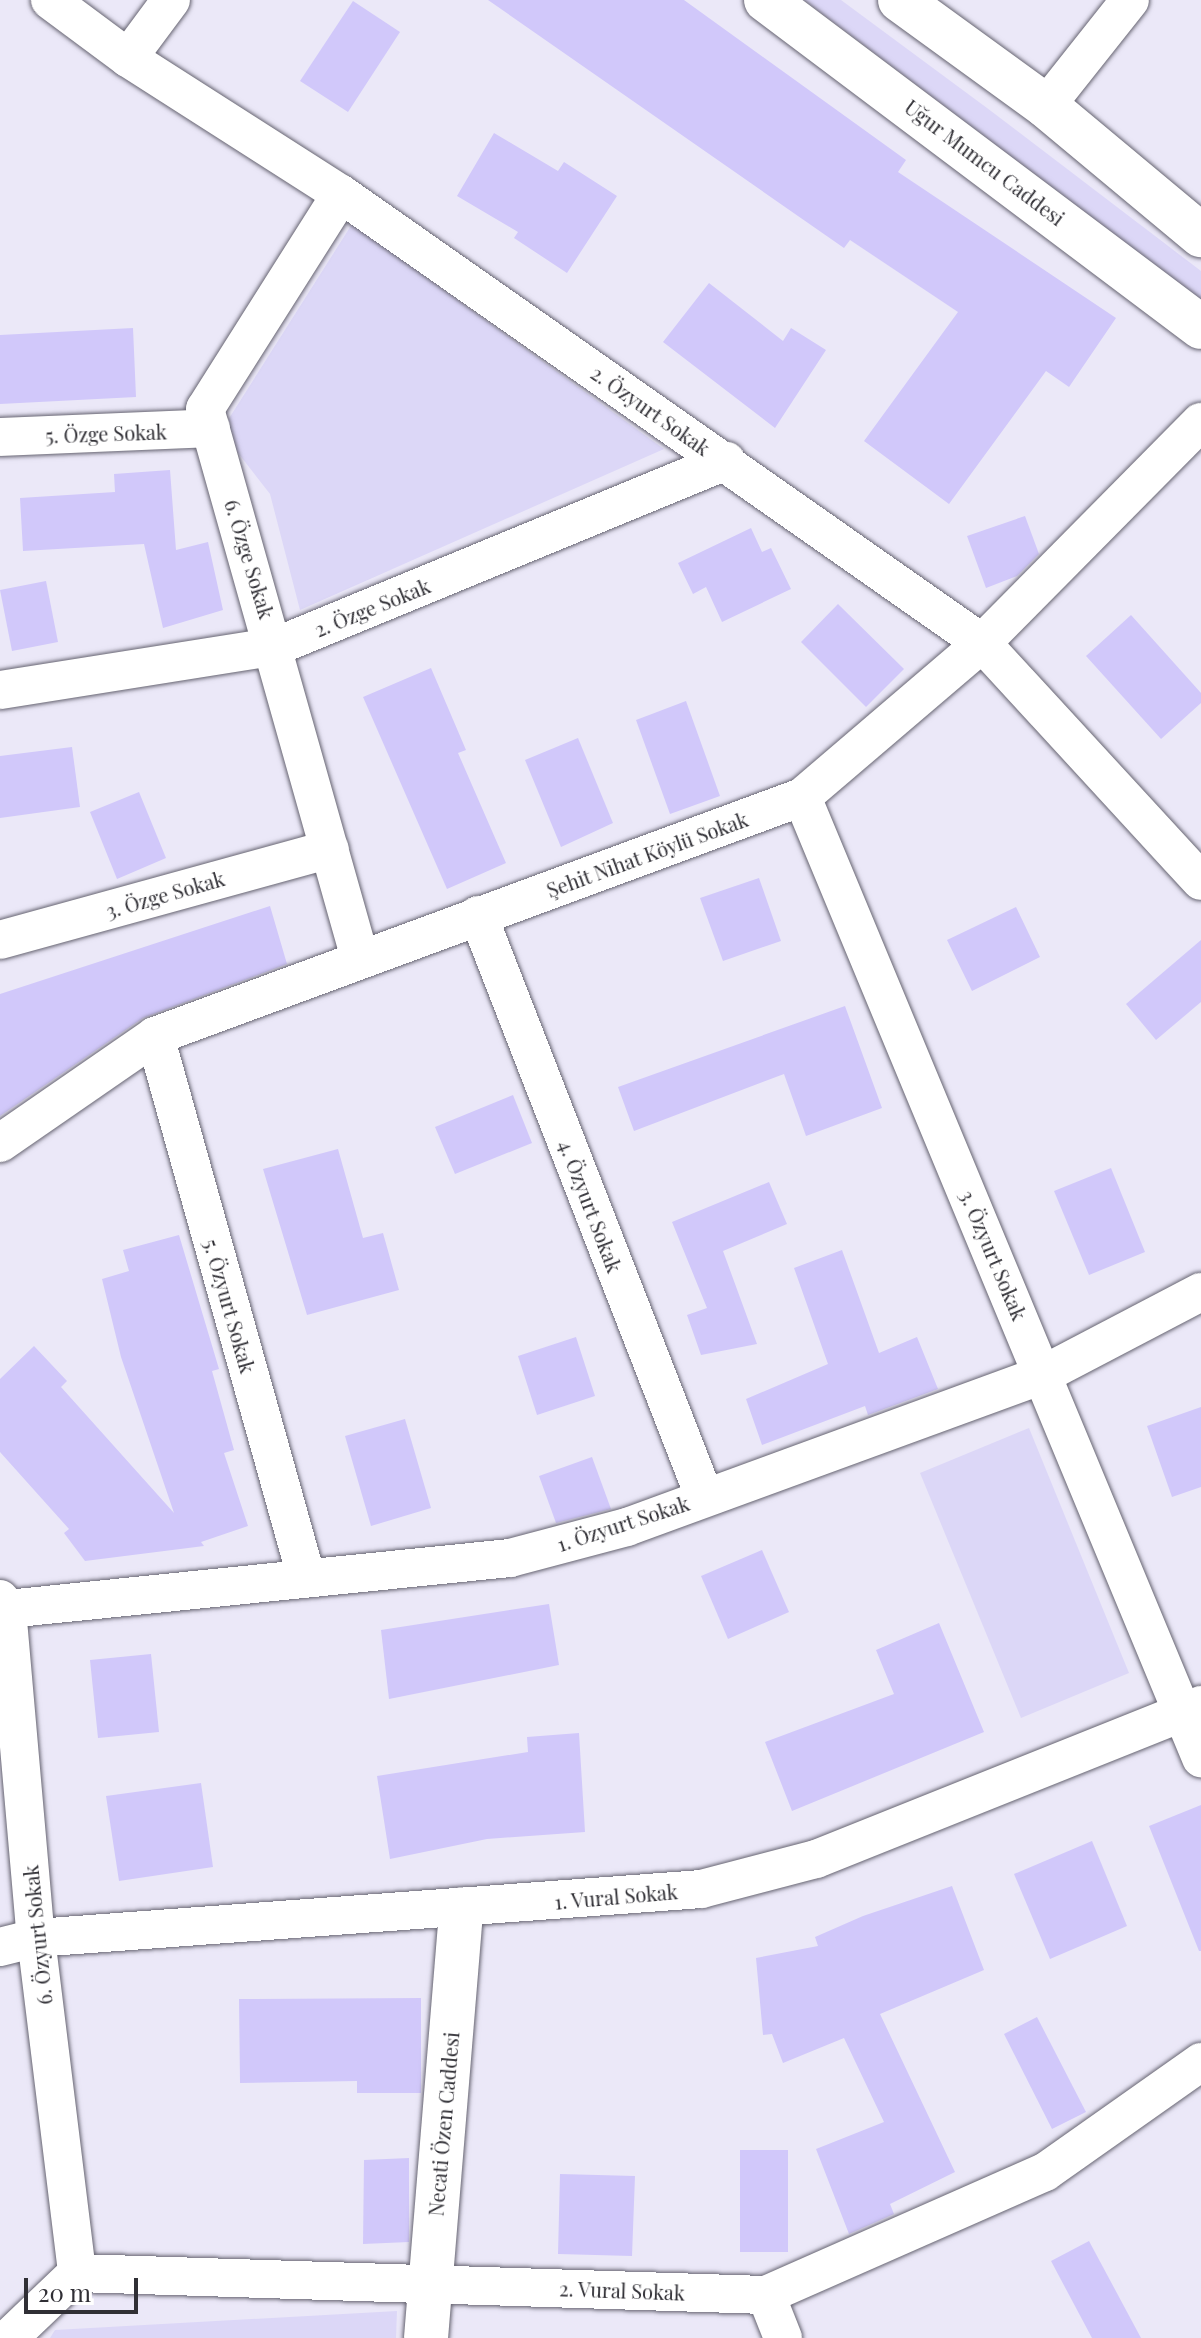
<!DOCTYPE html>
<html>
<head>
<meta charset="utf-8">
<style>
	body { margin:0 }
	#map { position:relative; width:1201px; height:2338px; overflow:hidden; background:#ebe8f8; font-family:"Playfair Display",serif }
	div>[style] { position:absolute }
	.green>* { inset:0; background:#dcd7f7 }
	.building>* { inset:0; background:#d1c8fa }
	.roads { filter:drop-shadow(0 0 2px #666471) drop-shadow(0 0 2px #666471) }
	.minor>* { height:38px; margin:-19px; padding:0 19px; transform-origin:19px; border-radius:19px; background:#fff }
	.tertiary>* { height:44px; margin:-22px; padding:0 22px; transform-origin:22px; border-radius:22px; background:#fff }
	span { translate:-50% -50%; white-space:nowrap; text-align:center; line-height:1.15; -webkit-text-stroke:6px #fff; paint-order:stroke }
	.street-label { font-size:20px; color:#302f35 }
	.scale { position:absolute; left:24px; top:2278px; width:114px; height:36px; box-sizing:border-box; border:4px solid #302f35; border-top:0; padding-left:10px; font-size:24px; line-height:28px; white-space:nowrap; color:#302f35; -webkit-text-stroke:6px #fff; paint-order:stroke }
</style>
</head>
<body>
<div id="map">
	<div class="green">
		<i style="clip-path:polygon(804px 0,841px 0,987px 108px,1201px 271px,1201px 300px)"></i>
		<i style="clip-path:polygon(352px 224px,664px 449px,300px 610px,270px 494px,221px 431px)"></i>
		<i style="clip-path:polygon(1029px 1428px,1129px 1673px,1021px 1718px,920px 1473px)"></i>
		<i style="clip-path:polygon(397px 2311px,396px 2338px,50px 2338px,55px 2330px)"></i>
	</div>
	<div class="building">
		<i style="clip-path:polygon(488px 0,684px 0,906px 160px,898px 172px,1116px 318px,1069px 387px,1046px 371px,949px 504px,864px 441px,958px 312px,850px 240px,844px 248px)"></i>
		<i style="clip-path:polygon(353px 1px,400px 32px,348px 112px,300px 81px)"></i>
		<i style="clip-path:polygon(494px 133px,558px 171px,564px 162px,617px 196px,567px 273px,514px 238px,518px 232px,457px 196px)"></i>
		<i style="clip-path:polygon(709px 283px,783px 341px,791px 328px,826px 350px,775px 428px,663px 342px)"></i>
		<i style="clip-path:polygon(133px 328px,136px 397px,0 404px,0 335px)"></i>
		<i style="clip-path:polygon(170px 470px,176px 550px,208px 542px,223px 610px,163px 628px,144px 544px,23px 551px,20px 498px,115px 492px,114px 474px)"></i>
		<i style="clip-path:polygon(1025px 516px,1039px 554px,1017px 576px,986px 588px,967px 536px)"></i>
		<i style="clip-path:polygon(751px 528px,762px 552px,771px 548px,791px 589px,722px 622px,706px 587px,693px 594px,678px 563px)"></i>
		<i style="clip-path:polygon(46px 581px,58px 642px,12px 651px,0 590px)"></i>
		<i style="clip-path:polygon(838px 604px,904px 669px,866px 707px,801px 642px)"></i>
		<i style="clip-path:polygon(1131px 615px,1201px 693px,1201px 703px,1161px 739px,1086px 656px)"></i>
		<i style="clip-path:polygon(431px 668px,466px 750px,458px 753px,506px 863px,447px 889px,363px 697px)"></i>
		<i style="clip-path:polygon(686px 701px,720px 796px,670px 814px,636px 720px)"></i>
		<i style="clip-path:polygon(578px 738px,613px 823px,561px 847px,525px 760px)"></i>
		<i style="clip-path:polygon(72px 747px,80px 807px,0 818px,0 756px)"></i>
		<i style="clip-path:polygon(139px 792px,166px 858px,117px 879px,90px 812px)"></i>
		<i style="clip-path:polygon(759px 878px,781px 941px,723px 961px,700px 898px)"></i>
		<i style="clip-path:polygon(270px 906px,287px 964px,143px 1018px,0 1116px,0 994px)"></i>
		<i style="clip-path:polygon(1016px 907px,1040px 957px,972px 991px,947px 940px)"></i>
		<i style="clip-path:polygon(1201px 940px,1201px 1002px,1156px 1040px,1126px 1004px)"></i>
		<i style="clip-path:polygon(845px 1006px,882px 1108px,806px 1136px,784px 1074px,634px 1131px,618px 1087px)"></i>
		<i style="clip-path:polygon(513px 1095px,532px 1143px,455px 1174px,435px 1127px)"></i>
		<i style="clip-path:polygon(338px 1149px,363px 1238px,383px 1233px,399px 1290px,307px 1315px,263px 1169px)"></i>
		<i style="clip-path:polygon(1111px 1168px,1145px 1252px,1089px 1275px,1054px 1191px)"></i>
		<i style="clip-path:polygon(769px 1182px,787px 1224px,723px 1251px,757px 1344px,701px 1355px,687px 1315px,707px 1308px,672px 1222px)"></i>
		<i style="clip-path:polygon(179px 1235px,219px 1369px,212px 1371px,234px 1450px,224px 1453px,248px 1526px,201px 1542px,204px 1546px,85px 1561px,64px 1533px,69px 1529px,0 1452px,0 1379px,34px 1346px,67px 1381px,61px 1387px,174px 1513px,121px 1357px,102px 1279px,129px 1271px,123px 1250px)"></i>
		<i style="clip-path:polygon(842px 1250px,879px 1353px,917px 1337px,938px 1389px,868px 1415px,865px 1406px,762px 1445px,746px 1399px,828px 1364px,794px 1268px)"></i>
		<i style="clip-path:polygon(576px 1337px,595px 1396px,537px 1415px,518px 1356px)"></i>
		<i style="clip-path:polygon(1201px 1407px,1201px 1487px,1172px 1497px,1147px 1426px)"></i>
		<i style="clip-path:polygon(405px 1419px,431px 1508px,371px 1526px,345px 1436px)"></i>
		<i style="clip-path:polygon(592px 1457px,611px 1509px,556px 1523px,539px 1476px)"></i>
		<i style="clip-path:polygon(762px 1550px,789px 1612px,728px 1639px,701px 1576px)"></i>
		<i style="clip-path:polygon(549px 1604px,559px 1665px,389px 1699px,381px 1630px)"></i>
		<i style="clip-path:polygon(939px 1623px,984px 1732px,792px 1811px,765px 1742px,894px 1694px,876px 1650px)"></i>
		<i style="clip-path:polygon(151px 1654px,159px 1732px,98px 1738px,90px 1660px)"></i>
		<i style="clip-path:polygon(579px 1733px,585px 1832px,487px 1839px,390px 1859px,377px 1776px,528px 1752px,527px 1737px)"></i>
		<i style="clip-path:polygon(201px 1783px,213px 1867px,119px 1881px,106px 1796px)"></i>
		<i style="clip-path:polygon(1201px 1805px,1201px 1951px,1199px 1951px,1149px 1826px)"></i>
		<i style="clip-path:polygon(1092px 1841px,1127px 1926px,1050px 1959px,1014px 1874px)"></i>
		<i style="clip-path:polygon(952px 1886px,984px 1970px,880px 2014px,955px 2172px,890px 2204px,894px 2214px,849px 2234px,816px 2149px,884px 2122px,844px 2038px,783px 2063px,772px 2034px,763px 2035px,756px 1958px,818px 1946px,815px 1937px,863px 1916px)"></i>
		<i style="clip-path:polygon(421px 1998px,421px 2093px,357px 2093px,357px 2081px,240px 2083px,239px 1999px)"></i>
		<i style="clip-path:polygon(1037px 2017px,1086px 2112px,1052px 2129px,1004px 2034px)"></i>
		<i style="clip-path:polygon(740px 2150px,788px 2150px,788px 2252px,740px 2252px)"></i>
		<i style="clip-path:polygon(409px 2158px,409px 2242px,363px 2244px,364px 2160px)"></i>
		<i style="clip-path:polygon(560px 2174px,635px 2176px,632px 2256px,558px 2254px)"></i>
		<i style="clip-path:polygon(1089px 2241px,1141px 2338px,1092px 2338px,1051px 2261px)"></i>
	</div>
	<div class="roads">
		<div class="minor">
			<i style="left:50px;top:0;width:97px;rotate:36.6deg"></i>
			<i style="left:128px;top:58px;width:253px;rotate:32.6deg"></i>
			<i style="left:341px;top:194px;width:783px;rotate:35.01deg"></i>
			<i style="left:982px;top:643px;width:323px;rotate:47.4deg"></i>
			<i style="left:128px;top:58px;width:72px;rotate:-53.4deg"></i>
			<i style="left:1046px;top:106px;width:135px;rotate:-51.6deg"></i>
			<i style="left:341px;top:194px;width:254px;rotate:122.3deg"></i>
			<i style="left:205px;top:409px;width:567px;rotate:74.25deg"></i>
			<i style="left:0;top:437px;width:211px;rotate:-2.4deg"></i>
			<i style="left:0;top:690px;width:280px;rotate:-9deg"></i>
			<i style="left:277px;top:646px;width:486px;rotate:-22.4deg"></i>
			<i style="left:802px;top:797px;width:1041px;rotate:67.45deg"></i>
			<i style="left:478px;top:915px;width:623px;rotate:68.74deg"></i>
			<i style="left:0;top:940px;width:342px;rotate:-15.4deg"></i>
			<i style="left:155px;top:1036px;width:561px;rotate:74.38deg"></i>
			<i style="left:0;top:1143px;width:188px;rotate:-34.6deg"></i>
			<i style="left:155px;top:1036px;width:690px;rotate:-20.27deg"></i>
			<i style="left:802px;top:797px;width:237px;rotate:-40.5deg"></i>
			<i style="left:982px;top:643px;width:311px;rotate:-45.3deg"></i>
			<i style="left:0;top:1599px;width:12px;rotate:55deg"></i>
			<i style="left:7px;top:1609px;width:330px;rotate:85deg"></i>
			<i style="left:36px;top:1938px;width:337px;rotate:83deg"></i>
			<i style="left:7px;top:1609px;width:506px;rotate:-5.79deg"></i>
			<i style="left:510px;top:1558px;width:121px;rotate:-14.8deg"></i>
			<i style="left:627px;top:1527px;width:444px;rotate:-20.1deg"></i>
			<i style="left:1044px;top:1374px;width:177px;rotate:-27.6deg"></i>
			<i style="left:0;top:1947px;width:37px;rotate:-14deg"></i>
			<i style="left:36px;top:1938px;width:667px;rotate:-4.21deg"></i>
			<i style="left:701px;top:1889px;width:119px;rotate:-14.6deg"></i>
			<i style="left:816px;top:1859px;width:415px;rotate:-21.8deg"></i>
			<i style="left:766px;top:2295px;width:46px;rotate:68.4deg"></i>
			<i style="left:9px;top:2338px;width:94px;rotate:-43.7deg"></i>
			<i style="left:77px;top:2273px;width:689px;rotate:1.83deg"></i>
			<i style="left:766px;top:2295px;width:305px;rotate:-23.8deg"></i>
			<i style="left:1045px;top:2172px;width:191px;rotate:-35.2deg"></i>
		</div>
		<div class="tertiary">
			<i style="left:766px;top:0;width:544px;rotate:36.93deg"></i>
			<i style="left:900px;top:0;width:180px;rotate:36deg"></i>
			<i style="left:1046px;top:106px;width:202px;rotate:39.8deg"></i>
			<i style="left:426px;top:2338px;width:430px;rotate:-85.3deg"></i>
		</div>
	</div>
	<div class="street-label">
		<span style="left:985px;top:162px;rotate:37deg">Uğur Mumcu Caddesi</span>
		<span style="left:651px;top:410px;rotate:35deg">2. Özyurt Sokak</span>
		<span style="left:106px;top:433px;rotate:-2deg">5. Özge Sokak</span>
		<span style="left:250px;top:559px;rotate:73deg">6. Özge Sokak</span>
		<span style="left:372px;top:607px;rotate:-22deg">2. Özge Sokak</span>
		<span style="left:647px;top:854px;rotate:-20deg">Şehit Nihat Köylü Sokak</span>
		<span style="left:165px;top:894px;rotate:-16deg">3. Özge Sokak</span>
		<span style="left:591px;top:1206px;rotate:69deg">4. Özyurt Sokak</span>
		<span style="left:994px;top:1255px;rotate:67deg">3. Özyurt Sokak</span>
		<span style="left:230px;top:1306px;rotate:74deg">5. Özyurt Sokak</span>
		<span style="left:623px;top:1523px;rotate:-18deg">1. Özyurt Sokak</span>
		<span style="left:616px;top:1896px;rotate:-5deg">1. Vural Sokak</span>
		<span style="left:37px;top:1935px;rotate:-96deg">6. Özyurt Sokak</span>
		<span style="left:443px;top:2124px;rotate:-85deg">Necati Özen Caddesi</span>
		<span style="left:622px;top:2290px;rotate:2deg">2. Vural Sokak</span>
	</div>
	<div class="scale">20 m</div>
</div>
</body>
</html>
